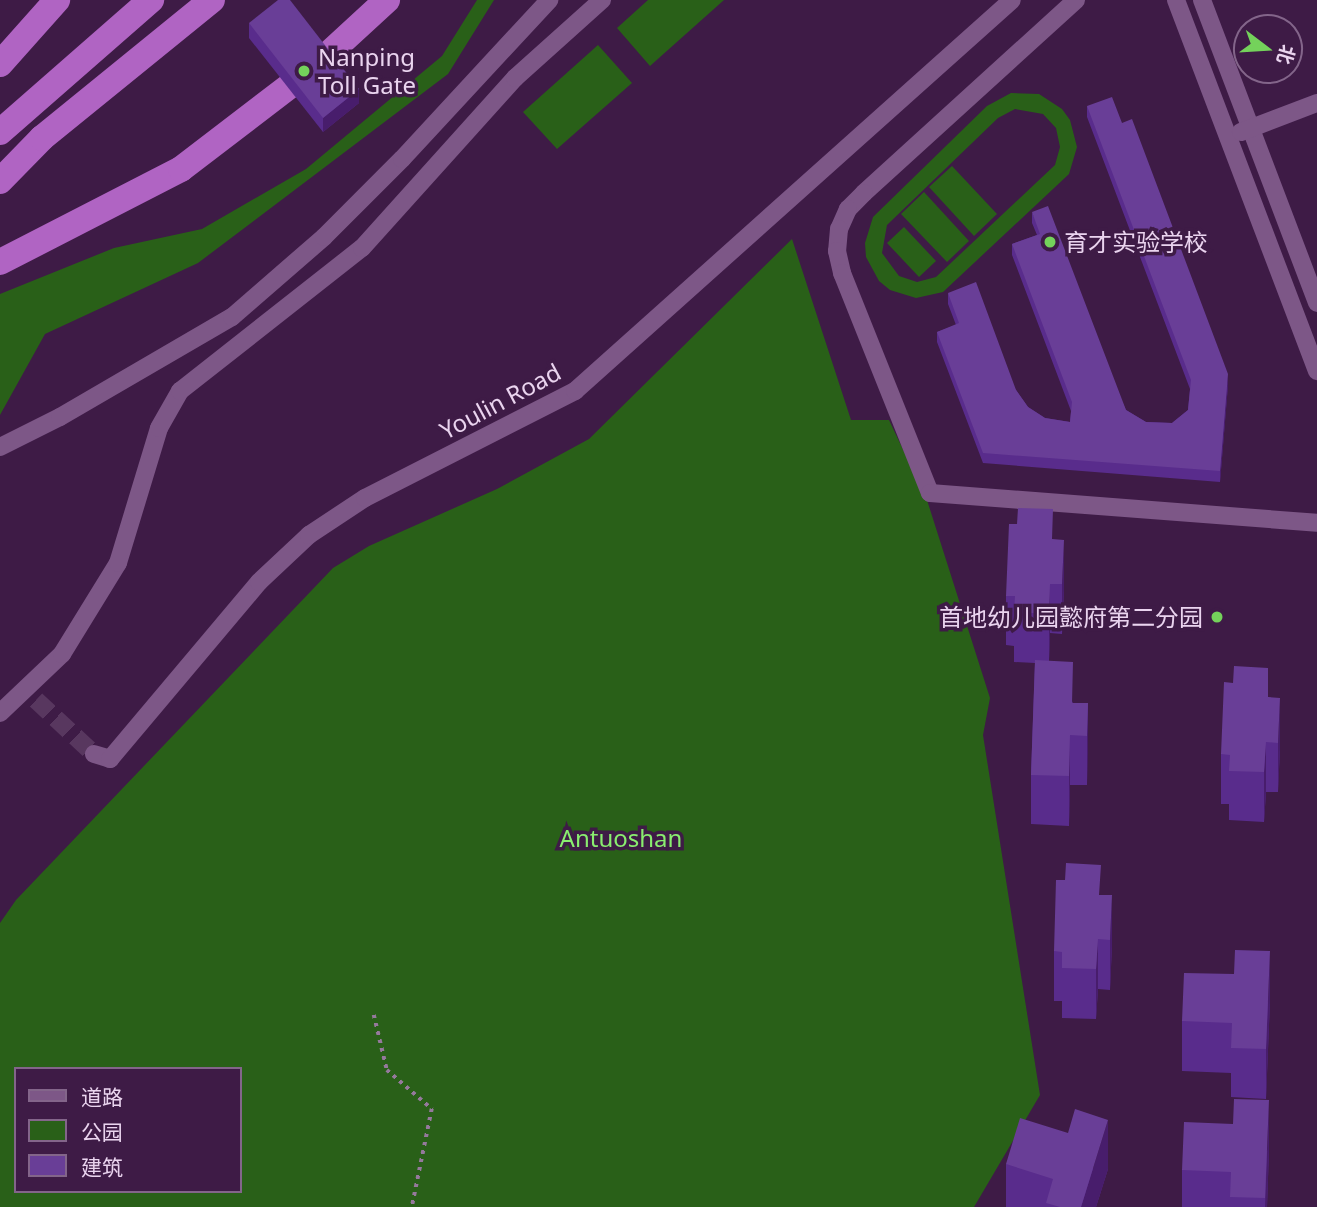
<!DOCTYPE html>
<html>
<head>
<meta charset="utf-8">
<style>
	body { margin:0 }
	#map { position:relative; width:1317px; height:1207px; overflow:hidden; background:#3e1b46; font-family:"Noto Sans","Noto Sans SC",sans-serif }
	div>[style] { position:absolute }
	.green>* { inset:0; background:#296018 }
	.minor-tunnel>* { height:18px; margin-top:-9px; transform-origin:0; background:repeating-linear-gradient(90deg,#58375f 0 18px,transparent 0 27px) }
	.path>* { height:3.5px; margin-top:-1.75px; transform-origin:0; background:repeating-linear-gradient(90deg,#95799c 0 3.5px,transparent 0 8.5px) }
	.minor>* { height:18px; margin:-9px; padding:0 9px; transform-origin:9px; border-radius:9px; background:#7d5787 }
	.highway>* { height:26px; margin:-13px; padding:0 13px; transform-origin:13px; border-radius:13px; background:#b064c3 }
	.wall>* { inset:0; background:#592c8c }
	.shaded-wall>* { inset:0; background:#481d6c }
	.building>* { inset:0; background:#693e97 }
	.dots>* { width:19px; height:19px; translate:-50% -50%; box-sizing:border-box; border:4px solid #3e1b46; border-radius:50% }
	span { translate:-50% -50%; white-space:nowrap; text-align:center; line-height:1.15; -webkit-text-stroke:7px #3e1b46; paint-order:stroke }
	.poi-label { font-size:24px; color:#ead4ef }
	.left { translate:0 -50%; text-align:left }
	.right { translate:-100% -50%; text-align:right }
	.street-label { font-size:24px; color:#ead4ef }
	.park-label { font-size:24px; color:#89ed6f }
	.legend { position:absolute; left:14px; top:1067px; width:228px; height:126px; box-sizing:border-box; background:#3e1b46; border:2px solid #83658a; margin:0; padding:9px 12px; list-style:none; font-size:21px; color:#ead4ef }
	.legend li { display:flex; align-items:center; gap:14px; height:35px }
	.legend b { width:35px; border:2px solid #83658a }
	.north { position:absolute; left:1233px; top:14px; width:70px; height:70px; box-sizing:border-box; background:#3e1b46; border:2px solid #83658a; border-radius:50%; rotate:107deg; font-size:19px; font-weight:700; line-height:28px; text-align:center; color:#ead4ef }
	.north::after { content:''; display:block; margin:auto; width:24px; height:32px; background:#74d25b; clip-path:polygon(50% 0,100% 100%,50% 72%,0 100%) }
</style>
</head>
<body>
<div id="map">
	<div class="green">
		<i style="clip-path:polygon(477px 0,494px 0,448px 74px,198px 263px,45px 334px,0 415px,0 294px,114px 248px,202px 229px,306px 169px,442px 56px)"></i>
		<i style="clip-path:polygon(648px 0,724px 0,650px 66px,617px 28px)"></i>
		<i style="clip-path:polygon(598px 45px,632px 83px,557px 149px,523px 112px)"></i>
		<i style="clip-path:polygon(evenodd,1011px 93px,1039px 94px,1062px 109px,1070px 120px,1077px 147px,1069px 174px,943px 292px,916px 298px,890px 290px,879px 281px,866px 257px,865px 243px,873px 217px,987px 106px,1011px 93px,1015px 109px,1043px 114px,1056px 128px,1060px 147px,1055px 165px,936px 277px,917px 282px,899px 276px,882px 253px,887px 225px,998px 118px,1015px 109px)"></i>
		<i style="clip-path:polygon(952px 166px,997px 214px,974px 236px,929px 187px)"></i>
		<i style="clip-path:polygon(924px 192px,969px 241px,947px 262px,901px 214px)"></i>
		<i style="clip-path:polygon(904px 227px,936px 261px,919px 277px,887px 243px)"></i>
		<i style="clip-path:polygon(evenodd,792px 239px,851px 420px,889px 420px,927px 500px,990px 698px,983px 735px,1040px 1095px,974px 1207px,0 1207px,0 923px,16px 900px,333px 568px,369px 546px,497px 489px,589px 439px,792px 239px,16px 1069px,240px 1069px,240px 1191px,16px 1191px,16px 1069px)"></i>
	</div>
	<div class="minor-tunnel">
		<i style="left:36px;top:700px;width:79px;rotate:43deg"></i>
	</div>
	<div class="path">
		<i style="left:374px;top:1015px;width:57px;rotate:76.7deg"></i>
		<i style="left:387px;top:1070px;width:60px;rotate:40.9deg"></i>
		<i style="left:432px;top:1109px;width:100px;rotate:101.5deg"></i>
	</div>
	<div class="minor">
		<i style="left:1076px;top:0;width:287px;rotate:137.7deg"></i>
		<i style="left:864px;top:193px;width:23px;rotate:135deg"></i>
		<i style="left:848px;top:209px;width:22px;rotate:114deg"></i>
		<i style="left:839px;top:229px;width:22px;rotate:95deg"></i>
		<i style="left:837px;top:251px;width:23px;rotate:77deg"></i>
		<i style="left:842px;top:273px;width:237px;rotate:68.2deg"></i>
		<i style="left:930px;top:493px;width:388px;rotate:4.4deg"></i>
		<i style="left:1176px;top:0;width:397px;rotate:69.2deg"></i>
		<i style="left:1202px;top:0;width:324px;rotate:69.2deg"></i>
		<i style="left:1241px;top:132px;width:81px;rotate:-20.9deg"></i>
		<i style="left:0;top:447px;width:67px;rotate:-26.6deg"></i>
		<i style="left:60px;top:417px;width:199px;rotate:-30.2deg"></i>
		<i style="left:232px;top:317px;width:122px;rotate:-41deg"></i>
		<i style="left:324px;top:237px;width:110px;rotate:-45deg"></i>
		<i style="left:402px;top:159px;width:217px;rotate:-47.2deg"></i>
		<i style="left:0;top:713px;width:86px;rotate:-43.6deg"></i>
		<i style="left:62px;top:654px;width:107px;rotate:-58.4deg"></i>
		<i style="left:118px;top:563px;width:141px;rotate:-73.1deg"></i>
		<i style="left:159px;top:428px;width:43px;rotate:-60.4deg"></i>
		<i style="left:180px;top:391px;width:231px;rotate:-38.2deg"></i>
		<i style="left:362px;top:248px;width:229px;rotate:-48deg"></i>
		<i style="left:515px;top:78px;width:117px;rotate:-41.9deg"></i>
		<i style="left:94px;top:754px;width:17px;rotate:17deg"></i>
		<i style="left:110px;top:759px;width:231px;rotate:-49.9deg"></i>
		<i style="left:259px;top:582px;width:69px;rotate:-43.2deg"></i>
		<i style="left:309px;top:535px;width:67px;rotate:-33.5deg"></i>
		<i style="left:365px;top:498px;width:236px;rotate:-27deg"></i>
		<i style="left:575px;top:391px;width:586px;rotate:-41.82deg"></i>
	</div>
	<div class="highway">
		<i style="left:0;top:64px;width:86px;rotate:-48.3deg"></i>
		<i style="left:0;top:132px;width:201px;rotate:-41.2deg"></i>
		<i style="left:0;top:181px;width:60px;rotate:-45.7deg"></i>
		<i style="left:42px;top:138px;width:219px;rotate:-39.1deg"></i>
		<i style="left:0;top:262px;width:203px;rotate:-27.2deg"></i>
		<i style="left:181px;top:169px;width:165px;rotate:-37.4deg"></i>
		<i style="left:312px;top:69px;width:102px;rotate:-42.6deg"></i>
	</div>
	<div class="wall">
		<i style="clip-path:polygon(249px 23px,359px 103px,323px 132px,249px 38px)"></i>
		<i style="clip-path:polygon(1087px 106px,1122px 123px,1228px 385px,1220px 482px,983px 463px,937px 342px,937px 332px,956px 325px,948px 304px,948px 293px,1028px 407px,1045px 418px,1070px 422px,1071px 411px,1012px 255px,1012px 244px,1037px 235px,1032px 223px,1032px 212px,1126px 410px,1146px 422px,1172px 423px,1188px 410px,1190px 389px,1087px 117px)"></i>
		<i style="clip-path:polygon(1053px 539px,1064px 589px,1062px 634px,1050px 633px,1049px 661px,1073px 703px,1088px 703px,1087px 785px,1070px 785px,1069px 826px,1031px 824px,1031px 775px,1035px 663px,1014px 662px,1014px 646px,1006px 645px,1006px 596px)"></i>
		<i style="clip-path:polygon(1268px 698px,1280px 748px,1278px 792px,1266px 792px,1264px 822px,1229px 820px,1229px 804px,1221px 804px,1221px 754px)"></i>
		<i style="clip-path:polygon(1101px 895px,1112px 945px,1110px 990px,1098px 989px,1096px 1019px,1062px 1018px,1062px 1001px,1054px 1001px,1054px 951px)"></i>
		<i style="clip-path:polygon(1270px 1001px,1266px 1099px,1231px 1097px,1231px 1073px,1182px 1071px,1182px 1021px)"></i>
		<i style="clip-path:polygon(1269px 1150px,1267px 1207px,1182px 1207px,1182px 1170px)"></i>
		<i style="clip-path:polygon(1006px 1164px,1108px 1169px,1096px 1207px,1006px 1207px)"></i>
	</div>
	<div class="shaded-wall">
		<i style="clip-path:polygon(359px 89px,359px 103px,323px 132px,323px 118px)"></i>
		<i style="clip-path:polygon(1228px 374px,1228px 385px,1220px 482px,1220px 471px)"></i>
		<i style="clip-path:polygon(1064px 540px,1064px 589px,1062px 634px,1062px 584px)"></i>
		<i style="clip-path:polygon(1050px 584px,1050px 633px,1049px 663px,1049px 614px)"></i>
		<i style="clip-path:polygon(1280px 698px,1280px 748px,1278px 792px,1278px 743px)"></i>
		<i style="clip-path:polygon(1088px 703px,1088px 753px,1087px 785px,1087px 736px)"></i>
		<i style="clip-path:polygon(1070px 735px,1070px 785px,1069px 826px,1069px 776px)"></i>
		<i style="clip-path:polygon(1266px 742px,1266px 792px,1264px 822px,1264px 772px)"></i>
		<i style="clip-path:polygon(1112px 895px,1112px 945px,1110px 990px,1110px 940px)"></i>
		<i style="clip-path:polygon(1098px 939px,1098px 989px,1096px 1019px,1096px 969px)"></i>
		<i style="clip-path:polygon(1270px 951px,1270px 1001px,1266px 1099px,1266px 1049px)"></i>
		<i style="clip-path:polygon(1269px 1100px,1269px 1150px,1267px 1207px,1265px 1207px)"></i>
		<i style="clip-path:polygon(1108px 1120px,1108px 1169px,1096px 1207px,1081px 1207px)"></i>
	</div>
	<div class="building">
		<i style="clip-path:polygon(278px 0,290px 0,359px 89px,323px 118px,249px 23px)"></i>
		<i style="clip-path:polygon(1112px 97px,1122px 123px,1132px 119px,1228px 374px,1220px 471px,983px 453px,937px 332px,959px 323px,948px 293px,976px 282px,1016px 390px,1028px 407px,1045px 418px,1070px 422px,1072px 402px,1012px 244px,1040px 234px,1032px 212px,1048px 206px,1126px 410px,1146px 422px,1172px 423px,1188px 410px,1191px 380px,1087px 106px)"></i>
		<i style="clip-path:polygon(1018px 508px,1053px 509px,1052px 539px,1064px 540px,1062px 584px,1050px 584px,1049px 614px,1014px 612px,1015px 596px,1006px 596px,1009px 524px,1017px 524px)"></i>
		<i style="clip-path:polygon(1035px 660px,1073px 662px,1072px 703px,1088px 703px,1087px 736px,1070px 735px,1069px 776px,1031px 775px)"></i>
		<i style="clip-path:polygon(1234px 666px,1268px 668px,1268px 697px,1280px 698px,1278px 743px,1266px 742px,1264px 772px,1229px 771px,1230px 755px,1221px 754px,1224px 682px,1233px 683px)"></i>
		<i style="clip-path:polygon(1066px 863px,1101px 865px,1099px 895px,1112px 895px,1110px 940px,1098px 939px,1096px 969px,1062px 968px,1062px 952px,1054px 951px,1056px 880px,1065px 880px)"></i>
		<i style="clip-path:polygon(1235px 950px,1270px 951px,1266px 1049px,1231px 1048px,1232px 1023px,1182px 1021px,1184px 973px,1234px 974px)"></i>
		<i style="clip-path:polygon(1234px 1099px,1269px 1100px,1265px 1198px,1230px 1197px,1231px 1172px,1182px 1170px,1184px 1122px,1233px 1124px)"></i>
		<i style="clip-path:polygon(1075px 1109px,1108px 1120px,1081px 1207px,1060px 1207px,1046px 1203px,1053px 1179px,1006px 1164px,1020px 1118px,1068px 1133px)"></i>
	</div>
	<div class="dots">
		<i style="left:304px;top:71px;background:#74d25b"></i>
		<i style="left:1050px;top:242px;background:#74d25b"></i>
		<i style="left:1217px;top:617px;background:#74d25b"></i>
	</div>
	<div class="poi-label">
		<span class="left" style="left:318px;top:71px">Nanping<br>Toll Gate</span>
		<span class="left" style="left:1064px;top:242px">育才实验学校</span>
		<span class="right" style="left:1203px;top:617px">首地幼儿园懿府第二分园</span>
	</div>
	<div class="street-label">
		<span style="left:500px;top:401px;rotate:-28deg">Youlin Road</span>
	</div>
	<div class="park-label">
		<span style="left:621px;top:838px">Antuoshan</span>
	</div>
	<ul class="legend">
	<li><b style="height:9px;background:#7d5787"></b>道路</li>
	<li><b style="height:19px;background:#296018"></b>公园</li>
	<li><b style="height:19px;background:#693e97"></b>建筑</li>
	</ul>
	<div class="north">北</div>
</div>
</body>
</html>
